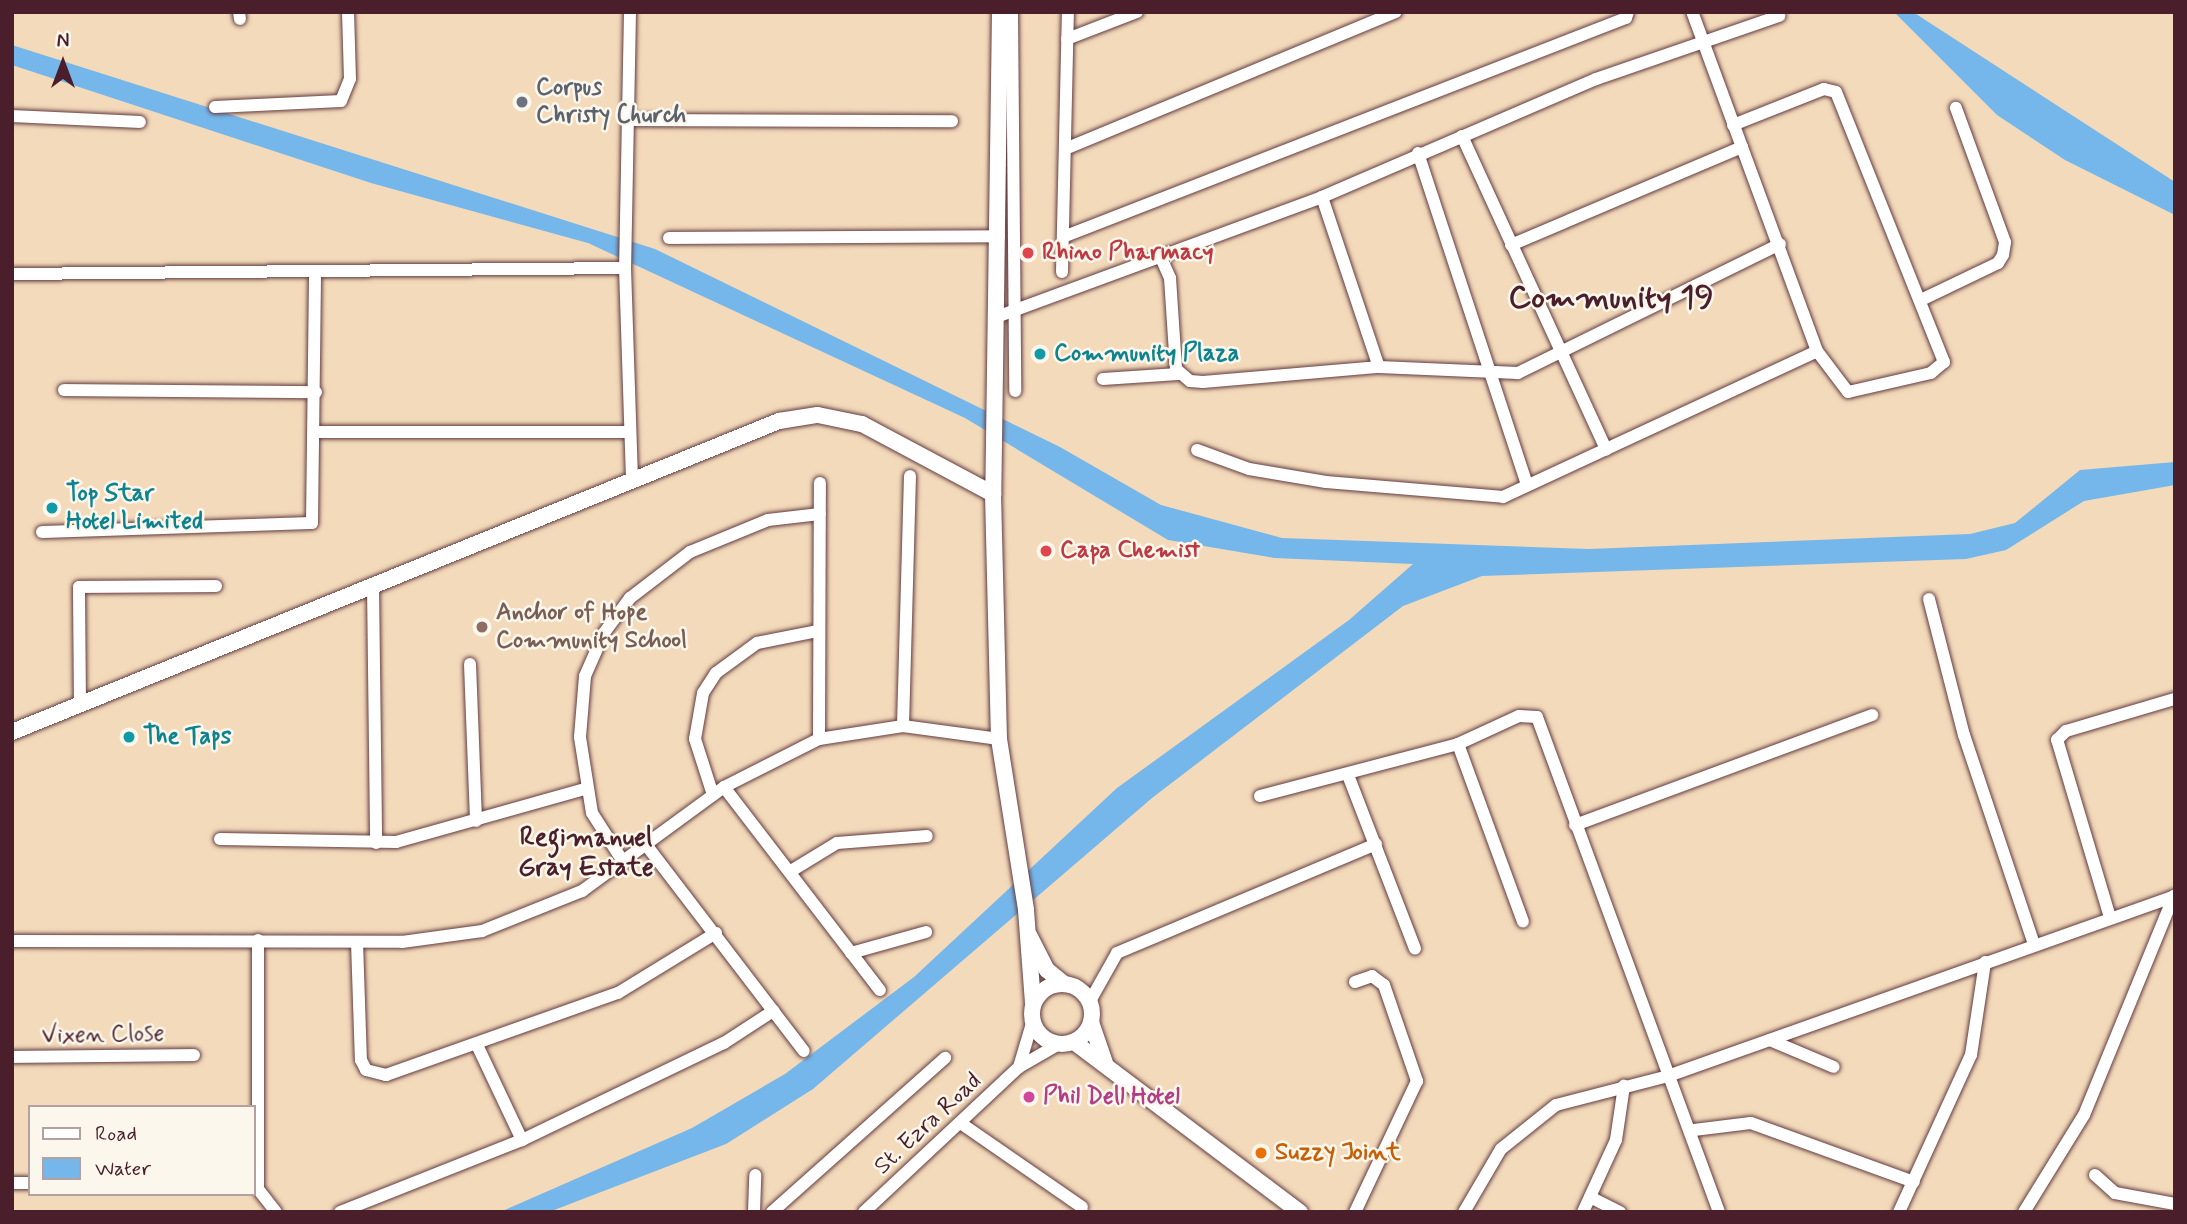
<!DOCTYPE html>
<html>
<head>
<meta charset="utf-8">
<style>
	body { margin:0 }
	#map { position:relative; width:2187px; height:1224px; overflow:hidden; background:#f3daba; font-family:Mynerve,sans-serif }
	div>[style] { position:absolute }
	.water>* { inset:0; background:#75b7ea }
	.roads { filter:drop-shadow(0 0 2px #633b40) drop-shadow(0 0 2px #633b40) }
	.street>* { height:12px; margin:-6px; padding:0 6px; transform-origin:6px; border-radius:6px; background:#fff }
	.secondary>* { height:16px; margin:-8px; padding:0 8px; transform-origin:8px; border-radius:8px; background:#fff }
	.secondary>.ring { margin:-8px; padding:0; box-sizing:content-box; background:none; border:16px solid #fff; border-radius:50% }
	.dots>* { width:19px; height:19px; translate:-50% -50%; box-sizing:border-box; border:4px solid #fbf7ec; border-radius:50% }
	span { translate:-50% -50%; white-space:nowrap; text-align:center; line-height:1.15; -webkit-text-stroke:5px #fbf7ec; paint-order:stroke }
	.worship-label { font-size:24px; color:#5b616d; font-weight:700 }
	.left { translate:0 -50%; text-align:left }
	.health-label { font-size:24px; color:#be3a42; font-weight:700 }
	.culture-label { font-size:24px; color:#0d838f; font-weight:700 }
	.education-label { font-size:24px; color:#785e54; font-weight:700 }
	.street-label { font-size:24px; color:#4a1f2b }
	.hotel-label { font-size:24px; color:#b23c85; font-weight:700 }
	.food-label { font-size:24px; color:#c56008; font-weight:700 }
	.neighbourhood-label { font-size:26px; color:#4a1f2b; font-weight:700 }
	.district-label { font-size:32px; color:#4a1f2b; font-weight:700 }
	.frame { position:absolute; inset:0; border:14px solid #4a1f2b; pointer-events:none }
	.legend { position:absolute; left:28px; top:1105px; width:228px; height:91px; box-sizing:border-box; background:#fbf7ec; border:2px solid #b4a19f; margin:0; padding:9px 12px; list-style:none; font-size:21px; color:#4a1f2b }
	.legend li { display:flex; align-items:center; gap:14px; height:35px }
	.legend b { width:35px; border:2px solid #b4a19f }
	.north { position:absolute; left:28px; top:28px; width:70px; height:70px; -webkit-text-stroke:5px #fbf7ec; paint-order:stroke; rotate:0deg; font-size:19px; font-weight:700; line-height:28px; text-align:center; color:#4a1f2b }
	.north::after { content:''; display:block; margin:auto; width:24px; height:32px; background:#4a1f2b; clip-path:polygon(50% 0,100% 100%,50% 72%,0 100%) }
</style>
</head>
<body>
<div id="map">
	<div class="water">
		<i style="clip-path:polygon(1894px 12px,1913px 12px,2175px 182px,2175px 215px,2065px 160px,1997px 115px)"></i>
		<i style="clip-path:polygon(12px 45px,655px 249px,1060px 447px,1161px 505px,1282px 538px,1589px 549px,1970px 534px,2015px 523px,2080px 470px,2175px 462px,2175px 485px,2084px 501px,2006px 550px,1966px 559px,1482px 576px,1403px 606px,1152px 798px,813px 1089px,726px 1144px,549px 1212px,500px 1212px,692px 1128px,785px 1074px,914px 977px,1117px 788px,1349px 620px,1413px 564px,1275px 558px,1168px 540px,965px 418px,588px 243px,371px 183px,12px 65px)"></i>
	</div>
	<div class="roads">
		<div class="street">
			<i style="left:239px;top:12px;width:7px;rotate:82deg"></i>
			<i style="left:630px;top:12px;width:256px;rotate:91.1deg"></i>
			<i style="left:625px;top:268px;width:212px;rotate:88.1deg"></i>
			<i style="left:1012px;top:12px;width:379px;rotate:89.5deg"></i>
			<i style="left:1067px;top:39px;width:75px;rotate:-21.1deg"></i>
			<i style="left:215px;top:107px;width:126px;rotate:-2.7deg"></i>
			<i style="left:341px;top:101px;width:24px;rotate:-68deg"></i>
			<i style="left:350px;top:79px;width:67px;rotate:-91.7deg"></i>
			<i style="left:12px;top:116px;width:128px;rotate:2.7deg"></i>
			<i style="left:631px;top:120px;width:321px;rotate:0.2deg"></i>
			<i style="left:1733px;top:125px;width:98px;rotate:-21.6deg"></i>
			<i style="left:1824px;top:89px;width:12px;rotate:14deg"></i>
			<i style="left:1836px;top:92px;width:291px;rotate:68.2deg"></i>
			<i style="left:1944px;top:362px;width:17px;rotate:140deg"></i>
			<i style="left:1931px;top:373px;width:85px;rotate:167.1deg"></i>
			<i style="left:1848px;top:392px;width:51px;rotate:-127.1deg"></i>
			<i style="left:1462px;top:136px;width:345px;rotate:65.3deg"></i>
			<i style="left:1065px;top:149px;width:358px;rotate:-22.5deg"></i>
			<i style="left:1418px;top:153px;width:349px;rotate:71.8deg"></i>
			<i style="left:1322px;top:197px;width:179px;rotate:71.5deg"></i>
			<i style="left:1063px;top:237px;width:604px;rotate:-21.26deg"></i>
			<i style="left:1626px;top:18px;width:6px;rotate:-72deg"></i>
			<i style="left:669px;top:238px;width:330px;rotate:-0.3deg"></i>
			<i style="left:1511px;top:245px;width:251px;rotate:-23deg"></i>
			<i style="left:1162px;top:260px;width:20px;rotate:66deg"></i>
			<i style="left:1170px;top:278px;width:91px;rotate:86.2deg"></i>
			<i style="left:1176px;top:369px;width:18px;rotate:41deg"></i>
			<i style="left:1190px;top:381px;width:13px;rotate:4deg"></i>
			<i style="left:1203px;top:382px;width:177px;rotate:-4.9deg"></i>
			<i style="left:1379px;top:367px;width:139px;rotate:2.5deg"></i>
			<i style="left:1518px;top:373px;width:292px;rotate:-26.2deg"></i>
			<i style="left:1062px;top:272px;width:260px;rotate:-88.7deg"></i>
			<i style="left:12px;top:274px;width:613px;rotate:-0.56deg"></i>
			<i style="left:1923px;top:299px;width:83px;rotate:-25.6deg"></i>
			<i style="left:1998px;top:263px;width:9px;rotate:-58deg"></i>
			<i style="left:2003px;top:255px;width:13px;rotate:-81deg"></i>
			<i style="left:2005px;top:242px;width:143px;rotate:-110.1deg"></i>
			<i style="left:999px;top:316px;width:344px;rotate:-20.2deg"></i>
			<i style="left:1322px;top:197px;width:298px;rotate:-23.3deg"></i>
			<i style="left:1596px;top:79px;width:194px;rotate:-19deg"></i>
			<i style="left:1103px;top:379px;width:75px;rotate:-3.8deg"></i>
			<i style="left:64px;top:390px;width:252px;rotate:0.5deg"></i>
			<i style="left:317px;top:432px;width:309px"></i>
			<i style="left:1197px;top:450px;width:55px;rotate:20.1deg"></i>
			<i style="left:1249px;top:469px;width:78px;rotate:9.6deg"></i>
			<i style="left:1326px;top:482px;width:178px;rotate:4.8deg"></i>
			<i style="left:1503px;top:497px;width:346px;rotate:-24.9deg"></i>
			<i style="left:1817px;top:351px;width:361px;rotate:-110.2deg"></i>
			<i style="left:42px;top:532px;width:270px;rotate:-1.9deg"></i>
			<i style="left:312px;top:523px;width:248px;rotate:-89.3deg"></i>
			<i style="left:373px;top:585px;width:258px;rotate:89.3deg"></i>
			<i style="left:1929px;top:599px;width:140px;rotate:75.6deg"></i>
			<i style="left:1964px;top:735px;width:220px;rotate:71.5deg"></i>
			<i style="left:470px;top:664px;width:157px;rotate:87.8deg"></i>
			<i style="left:80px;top:705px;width:118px;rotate:-90.5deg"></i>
			<i style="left:79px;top:587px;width:137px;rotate:-0.4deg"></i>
			<i style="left:903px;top:726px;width:250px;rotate:-88.4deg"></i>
			<i style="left:819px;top:739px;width:256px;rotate:-89.8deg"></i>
			<i style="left:1458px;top:744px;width:189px;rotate:69.9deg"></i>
			<i style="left:1348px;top:775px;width:186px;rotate:68.9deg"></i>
			<i style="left:724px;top:787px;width:256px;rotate:52.5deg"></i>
			<i style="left:713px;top:795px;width:59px;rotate:-107.8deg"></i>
			<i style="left:695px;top:739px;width:47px;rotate:-80.1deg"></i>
			<i style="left:703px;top:693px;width:24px;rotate:-57deg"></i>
			<i style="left:716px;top:673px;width:51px;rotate:-36.2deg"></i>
			<i style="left:757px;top:643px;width:61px;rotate:-11.3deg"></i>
			<i style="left:1260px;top:796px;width:205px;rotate:-14.7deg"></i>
			<i style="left:1458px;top:744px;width:67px;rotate:-24.7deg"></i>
			<i style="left:1519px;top:716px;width:18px;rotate:3deg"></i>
			<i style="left:1537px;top:717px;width:527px;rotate:69.81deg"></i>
			<i style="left:1575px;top:825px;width:317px;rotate:-20.3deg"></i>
			<i style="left:220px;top:839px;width:176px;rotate:1deg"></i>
			<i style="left:396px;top:842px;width:196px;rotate:-15.7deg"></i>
			<i style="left:647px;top:846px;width:258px;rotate:52.6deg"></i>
			<i style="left:624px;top:863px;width:59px;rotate:-122.6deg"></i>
			<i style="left:592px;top:813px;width:77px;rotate:-99deg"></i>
			<i style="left:580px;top:737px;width:61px;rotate:-85.3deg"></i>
			<i style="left:585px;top:676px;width:47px;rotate:-66.2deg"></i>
			<i style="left:604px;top:633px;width:44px;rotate:-53.4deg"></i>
			<i style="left:630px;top:598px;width:76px;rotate:-37.5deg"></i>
			<i style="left:690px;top:552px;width:84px;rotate:-22.3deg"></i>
			<i style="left:768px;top:520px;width:52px;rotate:-6.6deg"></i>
			<i style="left:791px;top:871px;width:54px;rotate:-31.3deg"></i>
			<i style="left:837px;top:843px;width:90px;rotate:-4.4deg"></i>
			<i style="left:2109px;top:914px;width:182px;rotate:-106.6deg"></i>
			<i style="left:2057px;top:740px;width:13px;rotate:-45deg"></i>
			<i style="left:2066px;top:731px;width:114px;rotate:-16.4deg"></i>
			<i style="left:258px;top:940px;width:249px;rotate:90deg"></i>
			<i style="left:258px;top:1189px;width:29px;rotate:52deg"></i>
			<i style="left:12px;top:941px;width:390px;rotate:0.1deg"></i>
			<i style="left:402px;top:942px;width:81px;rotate:-7.8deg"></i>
			<i style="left:482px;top:931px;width:108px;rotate:-21.8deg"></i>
			<i style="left:582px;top:891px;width:176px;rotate:-36.2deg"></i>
			<i style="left:724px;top:787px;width:106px;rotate:-26.8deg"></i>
			<i style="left:819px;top:739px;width:85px;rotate:-8.8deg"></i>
			<i style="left:903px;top:726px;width:97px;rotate:7.7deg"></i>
			<i style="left:357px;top:942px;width:118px;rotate:88.1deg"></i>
			<i style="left:361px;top:1060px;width:11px;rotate:63deg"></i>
			<i style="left:366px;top:1070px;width:21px;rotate:14deg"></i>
			<i style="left:386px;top:1075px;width:246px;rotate:-19.5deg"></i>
			<i style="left:618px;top:993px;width:115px;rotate:-31.5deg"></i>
			<i style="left:851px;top:953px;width:78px;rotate:-15.6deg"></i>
			<i style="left:1355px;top:982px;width:18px;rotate:-19deg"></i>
			<i style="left:1372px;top:976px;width:15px;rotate:37deg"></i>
			<i style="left:1384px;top:985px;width:102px;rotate:71deg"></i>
			<i style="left:1417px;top:1081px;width:145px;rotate:115.3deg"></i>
			<i style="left:1090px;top:1001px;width:55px;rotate:-60.6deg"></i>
			<i style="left:1117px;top:953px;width:281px;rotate:-22.8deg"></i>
			<i style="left:1770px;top:1040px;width:69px;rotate:22.9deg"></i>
			<i style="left:478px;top:1047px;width:103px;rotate:64.7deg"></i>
			<i style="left:12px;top:1057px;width:182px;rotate:-0.6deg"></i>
			<i style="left:1019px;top:1067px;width:49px;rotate:-73.4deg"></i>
			<i style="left:962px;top:1124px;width:146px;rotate:34.7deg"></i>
			<i style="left:1694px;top:1130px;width:57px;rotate:-7deg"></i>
			<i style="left:1751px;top:1123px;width:173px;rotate:19.9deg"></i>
			<i style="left:2095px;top:1175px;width:27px;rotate:42deg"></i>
			<i style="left:2115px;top:1193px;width:61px;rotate:10.4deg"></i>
			<i style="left:12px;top:1183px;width:18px"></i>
			<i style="left:1590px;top:1197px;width:34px;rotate:27deg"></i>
			<i style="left:340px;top:1212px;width:196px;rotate:-21.6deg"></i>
			<i style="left:522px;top:1140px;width:224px;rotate:-25.7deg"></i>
			<i style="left:724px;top:1043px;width:59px;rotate:-33.1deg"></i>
			<i style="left:754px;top:1212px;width:37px;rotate:-88deg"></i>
			<i style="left:772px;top:1212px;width:232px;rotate:-41.7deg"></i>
			<i style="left:864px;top:1212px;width:212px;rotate:-43.1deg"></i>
			<i style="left:1019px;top:1067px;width:46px;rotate:-29.9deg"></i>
			<i style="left:1464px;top:1212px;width:73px;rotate:-59.6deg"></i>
			<i style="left:1501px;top:1149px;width:70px;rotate:-38.7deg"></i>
			<i style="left:1556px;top:1105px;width:116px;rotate:-14.5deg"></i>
			<i style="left:1668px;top:1076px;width:538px;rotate:-19.55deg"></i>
			<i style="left:1583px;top:1212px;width:79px;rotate:-65.4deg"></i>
			<i style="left:1616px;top:1140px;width:55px;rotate:-81.6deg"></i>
			<i style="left:1899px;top:1212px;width:173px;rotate:-65.4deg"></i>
			<i style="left:1971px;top:1055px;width:94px;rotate:-81.4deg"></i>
			<i style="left:2024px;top:1212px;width:114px;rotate:-58.3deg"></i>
			<i style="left:2084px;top:1115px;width:237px;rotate:-67.7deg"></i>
		</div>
		<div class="secondary">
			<i style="left:1000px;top:12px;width:482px;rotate:90.8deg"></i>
			<i style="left:993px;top:494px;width:245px;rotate:88.6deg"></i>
			<i style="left:999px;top:739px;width:173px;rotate:81deg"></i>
			<i style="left:1026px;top:910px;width:94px;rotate:85.7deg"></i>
			<i style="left:12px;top:732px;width:828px;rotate:-22.07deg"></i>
			<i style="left:779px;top:421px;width:39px;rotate:-9deg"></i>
			<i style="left:818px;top:415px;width:45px;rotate:11.6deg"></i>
			<i style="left:862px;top:424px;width:149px;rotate:28.1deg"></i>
			<i style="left:1029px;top:935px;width:39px;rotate:63deg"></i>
			<i style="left:1047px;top:970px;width:21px;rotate:39deg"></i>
			<i class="ring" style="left:1032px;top:984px;width:44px;height:44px"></i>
			<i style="left:1091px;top:1022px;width:43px;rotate:71.1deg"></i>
			<i style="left:1074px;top:1042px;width:283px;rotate:37deg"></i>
		</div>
	</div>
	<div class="dots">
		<i style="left:522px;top:102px;background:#6b7280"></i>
		<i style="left:1028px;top:253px;background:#e0444e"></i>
		<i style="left:1040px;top:354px;background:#0f9aa8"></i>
		<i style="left:52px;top:508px;background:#0f9aa8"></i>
		<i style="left:1046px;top:551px;background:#e0444e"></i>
		<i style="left:482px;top:627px;background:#8d6e63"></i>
		<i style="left:129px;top:737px;background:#0f9aa8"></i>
		<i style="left:1029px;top:1097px;background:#d1479c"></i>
		<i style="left:1261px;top:1153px;background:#e8710a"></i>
	</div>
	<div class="worship-label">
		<span class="left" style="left:536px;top:102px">Corpus<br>Christy Church</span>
	</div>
	<div class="health-label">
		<span class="left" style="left:1042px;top:253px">Rhino Pharmacy</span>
		<span class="left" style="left:1060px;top:551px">Capa Chemist</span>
	</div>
	<div class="culture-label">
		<span class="left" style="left:1054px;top:354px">Community Plaza</span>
		<span class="left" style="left:66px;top:508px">Top Star<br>Hotel Limited</span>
		<span class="left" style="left:143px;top:737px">The Taps</span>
	</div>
	<div class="education-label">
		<span class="left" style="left:496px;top:627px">Anchor of Hope<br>Community School</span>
	</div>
	<div class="street-label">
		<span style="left:103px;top:1035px;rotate:-1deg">Vixen Close</span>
		<span style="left:928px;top:1124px;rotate:-43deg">St. Ezra Road</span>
	</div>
	<div class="hotel-label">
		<span class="left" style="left:1043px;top:1097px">Phil Dell Hotel</span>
	</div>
	<div class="food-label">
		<span class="left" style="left:1275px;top:1153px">Suzzy Joint</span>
	</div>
	<div class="neighbourhood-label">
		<span style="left:586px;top:854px">Regimanuel<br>Gray Estate</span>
	</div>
	<div class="district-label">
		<span style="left:1611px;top:298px">Community 19</span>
	</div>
	<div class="frame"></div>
	<ul class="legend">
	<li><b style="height:9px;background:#fff"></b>Road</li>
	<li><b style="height:19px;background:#75b7ea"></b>Water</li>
	</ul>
	<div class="north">N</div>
</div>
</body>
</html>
